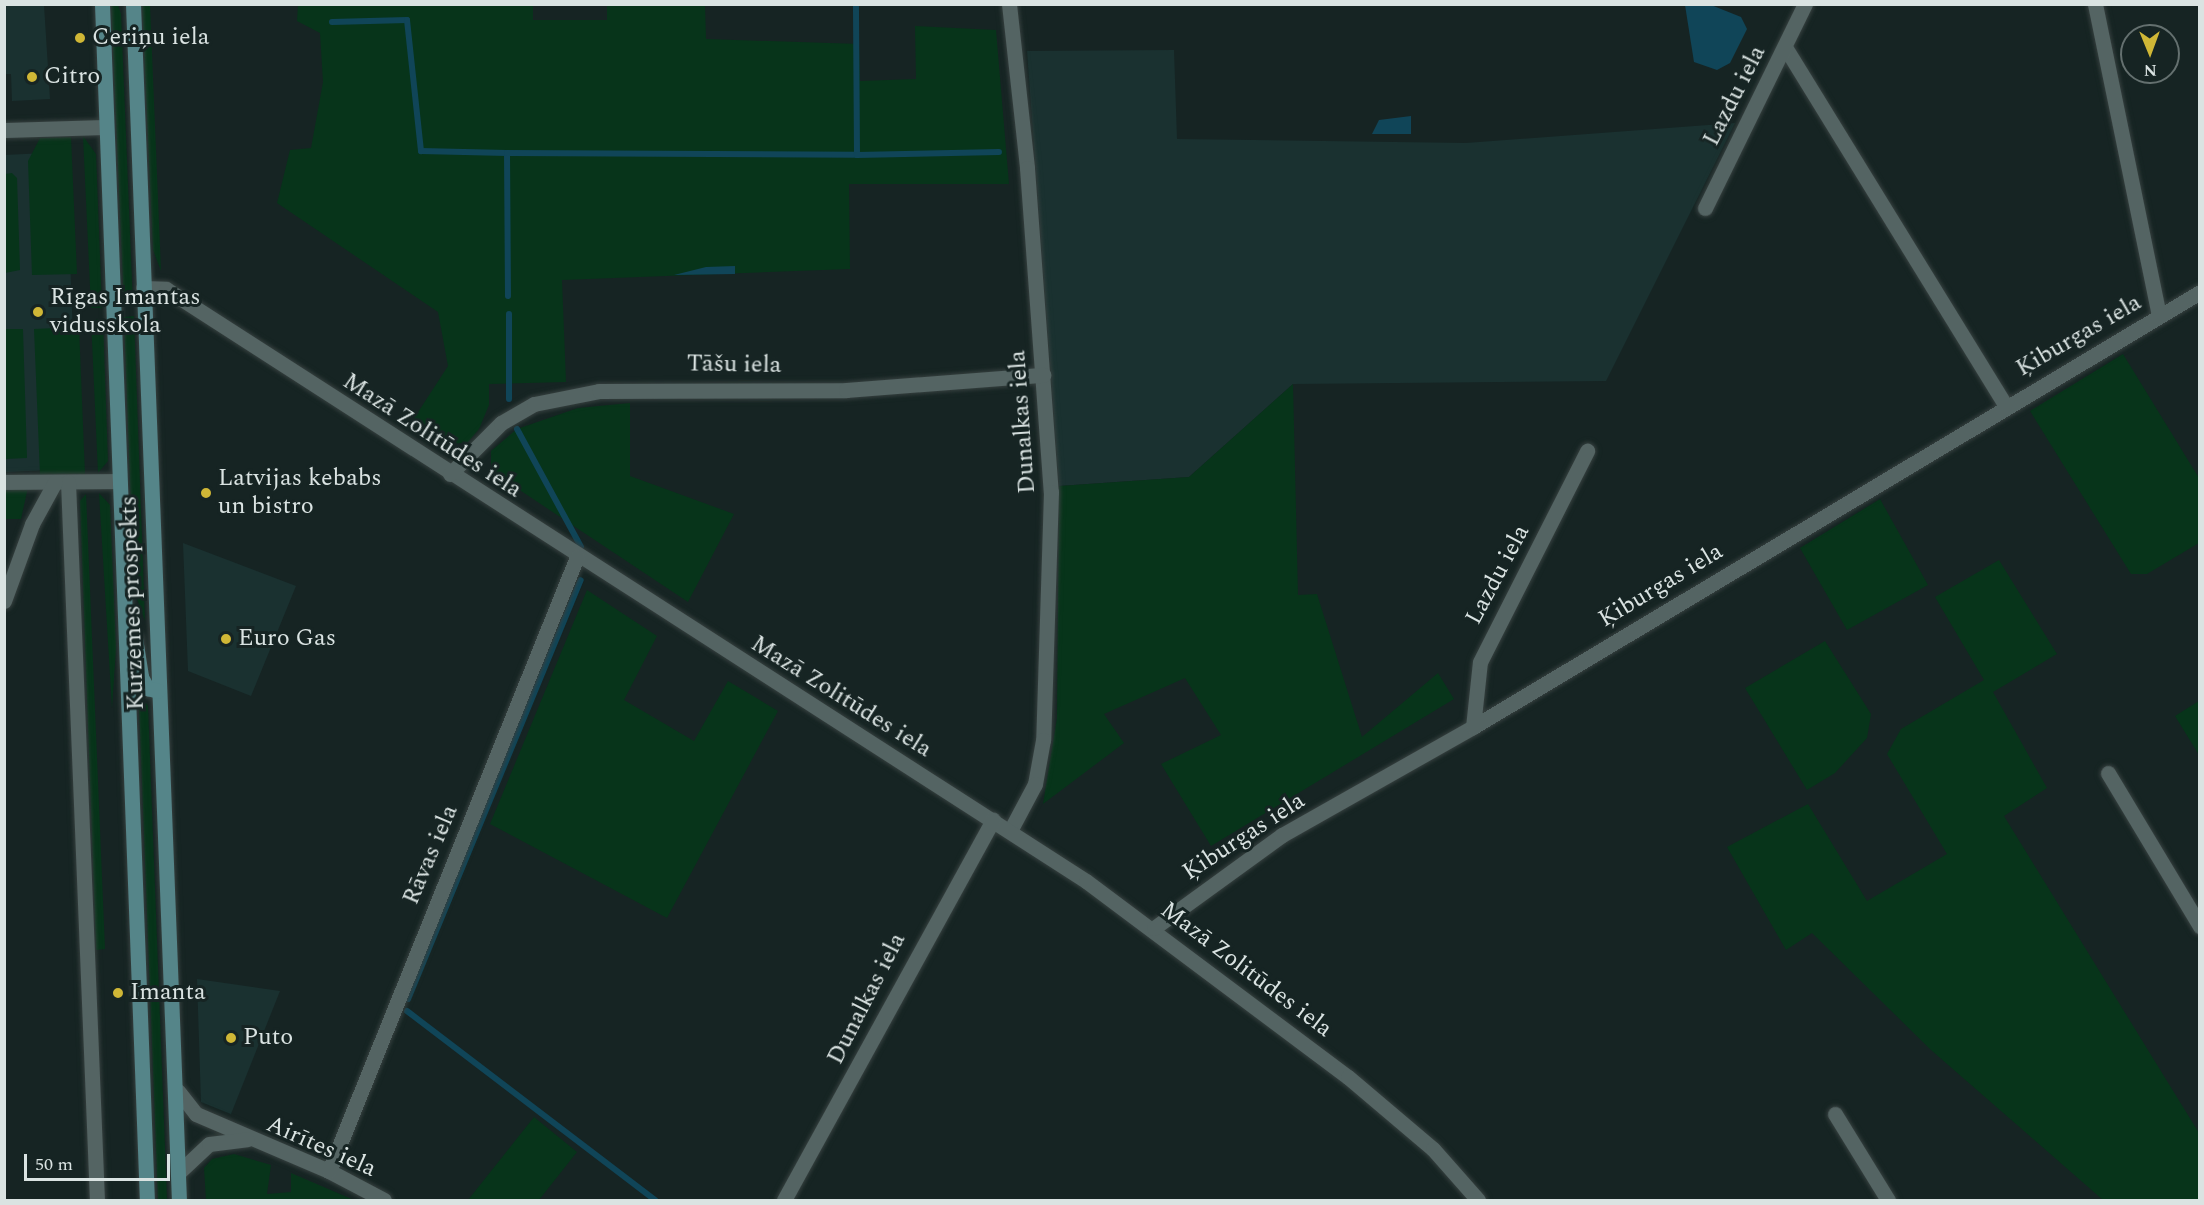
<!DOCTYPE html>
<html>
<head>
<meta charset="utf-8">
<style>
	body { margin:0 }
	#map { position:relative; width:2204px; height:1205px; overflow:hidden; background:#162423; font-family:Spectral,serif }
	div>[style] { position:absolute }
	.built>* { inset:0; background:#1a3130 }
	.green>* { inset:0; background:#07341a }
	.water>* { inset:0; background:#104558 }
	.stream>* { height:6px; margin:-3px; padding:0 3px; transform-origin:3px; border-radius:3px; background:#104558 }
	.roads { filter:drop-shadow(0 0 2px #36403f) drop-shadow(0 0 2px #36403f) }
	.minor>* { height:15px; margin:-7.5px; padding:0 7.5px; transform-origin:7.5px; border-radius:7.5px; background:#546463 }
	.secondary>* { height:15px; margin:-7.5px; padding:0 7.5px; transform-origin:7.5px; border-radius:7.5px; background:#558589 }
	.dots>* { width:16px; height:16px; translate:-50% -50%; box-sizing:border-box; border:3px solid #162423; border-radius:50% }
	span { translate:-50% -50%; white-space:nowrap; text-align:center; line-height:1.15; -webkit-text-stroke:6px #162423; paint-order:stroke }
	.poi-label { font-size:24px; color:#dae3e2 }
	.left { translate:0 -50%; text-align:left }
	.street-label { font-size:24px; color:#dae3e2 }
	.frame { position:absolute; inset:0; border:6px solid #dae3e2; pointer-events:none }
	.north { position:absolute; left:2120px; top:24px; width:60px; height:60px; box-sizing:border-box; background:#162423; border:2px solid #64706f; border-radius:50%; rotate:179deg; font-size:16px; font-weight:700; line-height:24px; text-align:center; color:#dae3e2 }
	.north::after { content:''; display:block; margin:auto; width:21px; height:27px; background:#d0b736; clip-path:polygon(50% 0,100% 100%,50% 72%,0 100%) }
	.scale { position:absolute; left:24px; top:1154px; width:146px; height:27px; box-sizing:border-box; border:3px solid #dae3e2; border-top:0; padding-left:8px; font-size:18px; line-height:21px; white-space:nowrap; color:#dae3e2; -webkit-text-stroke:4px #162423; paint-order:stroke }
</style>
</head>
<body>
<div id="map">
	<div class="built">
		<i style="clip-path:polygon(4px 5px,44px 5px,50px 99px,12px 101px,11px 74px,5px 74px)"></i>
		<i style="clip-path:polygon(1174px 50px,1177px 139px,1466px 143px,1735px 123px,1606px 381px,1293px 384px,1189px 477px,1059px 486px,1027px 51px)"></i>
		<i style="clip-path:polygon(66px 152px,78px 469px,5px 472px,4px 155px)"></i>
		<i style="clip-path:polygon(183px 543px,296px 586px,251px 696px,188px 671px)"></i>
		<i style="clip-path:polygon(197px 979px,280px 991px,231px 1114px,201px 1102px)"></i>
	</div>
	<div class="green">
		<i style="clip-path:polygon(111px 5px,118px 5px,121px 14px,133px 306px,124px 306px)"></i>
		<i style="clip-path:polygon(142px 5px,150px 5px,161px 271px,153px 250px)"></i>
		<i style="clip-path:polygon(298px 5px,533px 5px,533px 20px,607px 20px,607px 5px,705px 5px,706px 39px,859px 44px,860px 81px,916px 79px,915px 26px,996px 30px,1009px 184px,849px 184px,850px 269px,562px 280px,566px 382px,489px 384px,489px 405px,479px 429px,468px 442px,453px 444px,409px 426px,448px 366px,438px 312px,277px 203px,290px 150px,311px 148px,323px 82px,320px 33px,297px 21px)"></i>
		<i style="clip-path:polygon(83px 136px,96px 154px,102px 308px,91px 308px)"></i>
		<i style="clip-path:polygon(71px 137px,77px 274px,32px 275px,28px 161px,40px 138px)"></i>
		<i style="clip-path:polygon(12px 173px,17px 178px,20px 270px,5px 273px,5px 174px)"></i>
		<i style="clip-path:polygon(134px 316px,145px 621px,134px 590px,124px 317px)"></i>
		<i style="clip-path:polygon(91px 319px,103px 319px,108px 461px,98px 473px)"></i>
		<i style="clip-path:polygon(79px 327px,85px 474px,40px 475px,34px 329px)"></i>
		<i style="clip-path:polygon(5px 329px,23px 329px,27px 458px,5px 459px)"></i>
		<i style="clip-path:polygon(2123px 354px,2199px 478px,2199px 543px,2147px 574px,2131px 574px,2030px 411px)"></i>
		<i style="clip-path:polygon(1293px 384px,1298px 595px,1317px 594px,1362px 737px,1438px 673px,1454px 699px,1211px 846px,1161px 764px,1221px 735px,1185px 678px,1104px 714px,1124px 743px,1043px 804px,1057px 718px,1059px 486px,1189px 477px)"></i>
		<i style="clip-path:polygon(630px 403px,630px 476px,734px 514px,688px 602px,491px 471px,491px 451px,517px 429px,578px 408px)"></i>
		<i style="clip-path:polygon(5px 486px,28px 487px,21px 519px,5px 519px)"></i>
		<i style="clip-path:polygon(99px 493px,110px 505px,116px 648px,112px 708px)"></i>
		<i style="clip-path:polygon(86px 494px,105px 949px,96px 950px,80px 501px)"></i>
		<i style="clip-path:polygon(1880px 499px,1928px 585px,1847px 630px,1800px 548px)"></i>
		<i style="clip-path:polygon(1999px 560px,2057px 654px,1993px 692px,2047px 788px,2004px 816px,2199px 1133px,2199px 1200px,2103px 1200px,1931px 1050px,1812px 933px,1786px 950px,1727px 847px,1808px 804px,1867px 901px,1947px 854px,1887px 754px,1901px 729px,1984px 680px,1935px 597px)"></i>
		<i style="clip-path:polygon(587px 590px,657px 636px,624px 700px,694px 741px,728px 681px,778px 711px,667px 918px,490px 824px)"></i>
		<i style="clip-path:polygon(1825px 641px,1871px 714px,1867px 738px,1835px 773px,1807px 790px,1745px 688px)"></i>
		<i style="clip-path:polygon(2199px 701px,2199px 755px,2175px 716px)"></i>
		<i style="clip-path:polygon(146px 703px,148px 706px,167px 1200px,158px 1200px,139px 705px)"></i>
		<i style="clip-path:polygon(534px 1117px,577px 1152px,539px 1200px,468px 1200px)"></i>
		<i style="clip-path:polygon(234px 1154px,271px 1165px,267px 1194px,291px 1192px,291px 1173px,354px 1200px,206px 1200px,204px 1168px,212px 1159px)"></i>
	</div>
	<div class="water">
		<i style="clip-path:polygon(1685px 5px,1711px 5px,1741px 17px,1747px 29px,1730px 63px,1717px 70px,1694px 62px)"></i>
		<i style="clip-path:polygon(1411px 116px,1411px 134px,1372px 134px,1379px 120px)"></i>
		<i style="clip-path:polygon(735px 266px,735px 274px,674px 275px,706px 267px)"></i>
	</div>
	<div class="stream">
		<i style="left:332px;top:22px;width:75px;rotate:-1.5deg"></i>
		<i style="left:407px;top:20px;width:132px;rotate:83.9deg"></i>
		<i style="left:421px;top:151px;width:86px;rotate:1.3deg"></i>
		<i style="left:507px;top:153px;width:143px;rotate:89.6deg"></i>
		<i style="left:507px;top:153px;width:350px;rotate:0.3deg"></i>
		<i style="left:857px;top:155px;width:151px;rotate:-90.4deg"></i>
		<i style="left:857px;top:155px;width:142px;rotate:-1.2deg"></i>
		<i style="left:509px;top:314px;width:85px;rotate:90deg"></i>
		<i style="left:517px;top:429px;width:134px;rotate:61.5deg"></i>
		<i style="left:408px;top:999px;width:453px;rotate:-67.6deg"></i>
		<i style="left:407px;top:1011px;width:312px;rotate:37.3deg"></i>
	</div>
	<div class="roads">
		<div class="minor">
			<i style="left:1009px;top:4px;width:165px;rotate:83.7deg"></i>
			<i style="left:1027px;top:168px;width:325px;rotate:85.8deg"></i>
			<i style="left:1051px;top:492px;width:248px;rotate:91.8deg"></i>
			<i style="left:1043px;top:740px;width:45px;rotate:100.3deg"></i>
			<i style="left:1035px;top:784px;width:53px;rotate:118deg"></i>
			<i style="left:2095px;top:4px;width:318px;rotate:78.4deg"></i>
			<i style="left:1785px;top:47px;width:420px;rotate:58.4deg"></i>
			<i style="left:4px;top:130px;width:102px;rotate:-1.7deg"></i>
			<i style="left:1705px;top:208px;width:227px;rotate:-63.9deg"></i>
			<i style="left:143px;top:288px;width:23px;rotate:2deg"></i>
			<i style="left:166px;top:289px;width:1094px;rotate:32.76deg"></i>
			<i style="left:1086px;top:881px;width:327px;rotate:36.8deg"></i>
			<i style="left:1348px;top:1077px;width:111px;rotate:40.3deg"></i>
			<i style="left:1433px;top:1149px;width:68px;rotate:48.6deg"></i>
			<i style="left:450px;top:474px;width:72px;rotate:-45deg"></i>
			<i style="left:501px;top:423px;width:38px;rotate:-30deg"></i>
			<i style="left:534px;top:404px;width:66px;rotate:-11.3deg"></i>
			<i style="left:599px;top:391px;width:247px;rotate:-0.2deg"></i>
			<i style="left:846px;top:390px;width:198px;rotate:-4.4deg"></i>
			<i style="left:4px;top:482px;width:115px;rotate:-0.5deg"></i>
			<i style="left:68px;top:482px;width:719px;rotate:87.69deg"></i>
			<i style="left:4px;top:601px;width:82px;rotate:-70deg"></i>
			<i style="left:32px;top:524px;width:48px;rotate:-61.3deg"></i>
			<i style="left:1473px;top:727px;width:65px;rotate:-83.9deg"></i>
			<i style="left:1480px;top:662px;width:237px;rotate:-63.1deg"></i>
			<i style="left:2108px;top:773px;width:179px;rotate:59deg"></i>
			<i style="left:1154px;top:928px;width:158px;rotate:-36deg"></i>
			<i style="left:1282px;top:835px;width:219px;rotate:-29.5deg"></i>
			<i style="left:1473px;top:727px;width:847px;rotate:-30.89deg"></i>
			<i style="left:178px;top:1091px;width:29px;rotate:52deg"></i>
			<i style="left:196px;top:1114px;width:145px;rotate:23.2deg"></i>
			<i style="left:329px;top:1171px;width:62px;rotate:27.8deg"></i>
			<i style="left:1835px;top:1114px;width:101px;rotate:58.4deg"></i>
			<i style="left:329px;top:1171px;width:662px;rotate:-68.01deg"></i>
			<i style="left:178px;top:1173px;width:42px;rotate:-43.1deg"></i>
			<i style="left:209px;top:1144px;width:38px;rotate:-7deg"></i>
			<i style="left:784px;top:1200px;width:434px;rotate:-61.2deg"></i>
		</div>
		<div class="secondary">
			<i style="left:102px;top:4px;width:1197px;rotate:87.85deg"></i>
			<i style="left:133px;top:4px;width:1197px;rotate:87.8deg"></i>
			<i style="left:135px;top:638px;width:39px;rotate:81deg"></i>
			<i style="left:141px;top:677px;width:13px;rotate:61deg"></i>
			<i style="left:147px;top:688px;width:11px;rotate:15deg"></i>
		</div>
	</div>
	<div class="dots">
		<i style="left:80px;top:38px;background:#d0b736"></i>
		<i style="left:32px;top:77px;background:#d0b736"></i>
		<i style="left:38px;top:312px;background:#d0b736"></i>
		<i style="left:206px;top:493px;background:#d0b736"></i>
		<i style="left:226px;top:639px;background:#d0b736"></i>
		<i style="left:118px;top:993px;background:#d0b736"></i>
		<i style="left:231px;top:1038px;background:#d0b736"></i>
	</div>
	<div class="poi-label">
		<span class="left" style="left:92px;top:38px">Ceriņu iela</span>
		<span class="left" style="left:44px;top:77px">Citro</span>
		<span class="left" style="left:50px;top:312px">Rīgas Imantas<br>vidusskola</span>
		<span class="left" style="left:218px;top:493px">Latvijas kebabs<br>un bistro</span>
		<span class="left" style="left:238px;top:639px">Euro Gas</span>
		<span class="left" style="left:130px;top:993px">Imanta</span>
		<span class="left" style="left:243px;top:1038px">Puto</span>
	</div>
	<div class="street-label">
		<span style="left:1735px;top:96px;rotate:-63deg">Lazdu iela</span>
		<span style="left:2079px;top:336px;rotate:-30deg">Ķiburgas iela</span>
		<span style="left:734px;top:365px;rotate:1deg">Tāšu iela</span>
		<span style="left:1023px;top:422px;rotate:-94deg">Dunalkas iela</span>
		<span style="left:432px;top:436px;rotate:33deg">Mazā Zolitūdes iela</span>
		<span style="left:1498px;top:575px;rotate:-62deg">Lazdu iela</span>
		<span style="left:1661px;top:586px;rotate:-31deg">Ķiburgas iela</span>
		<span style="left:133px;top:603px;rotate:-92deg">Kurzemes prospekts</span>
		<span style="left:841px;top:697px;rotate:32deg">Mazā Zolitūdes iela</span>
		<span style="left:1244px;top:837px;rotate:-33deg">Ķiburgas iela</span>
		<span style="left:431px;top:855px;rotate:-67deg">Rāvas iela</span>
		<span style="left:1246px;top:970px;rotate:37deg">Mazā Zolitūdes iela</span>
		<span style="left:867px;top:999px;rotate:-63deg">Dunalkas iela</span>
		<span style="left:321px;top:1147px;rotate:24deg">Airītes iela</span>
	</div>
	<div class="frame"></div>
	<div class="north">N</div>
	<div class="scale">50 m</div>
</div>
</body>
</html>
